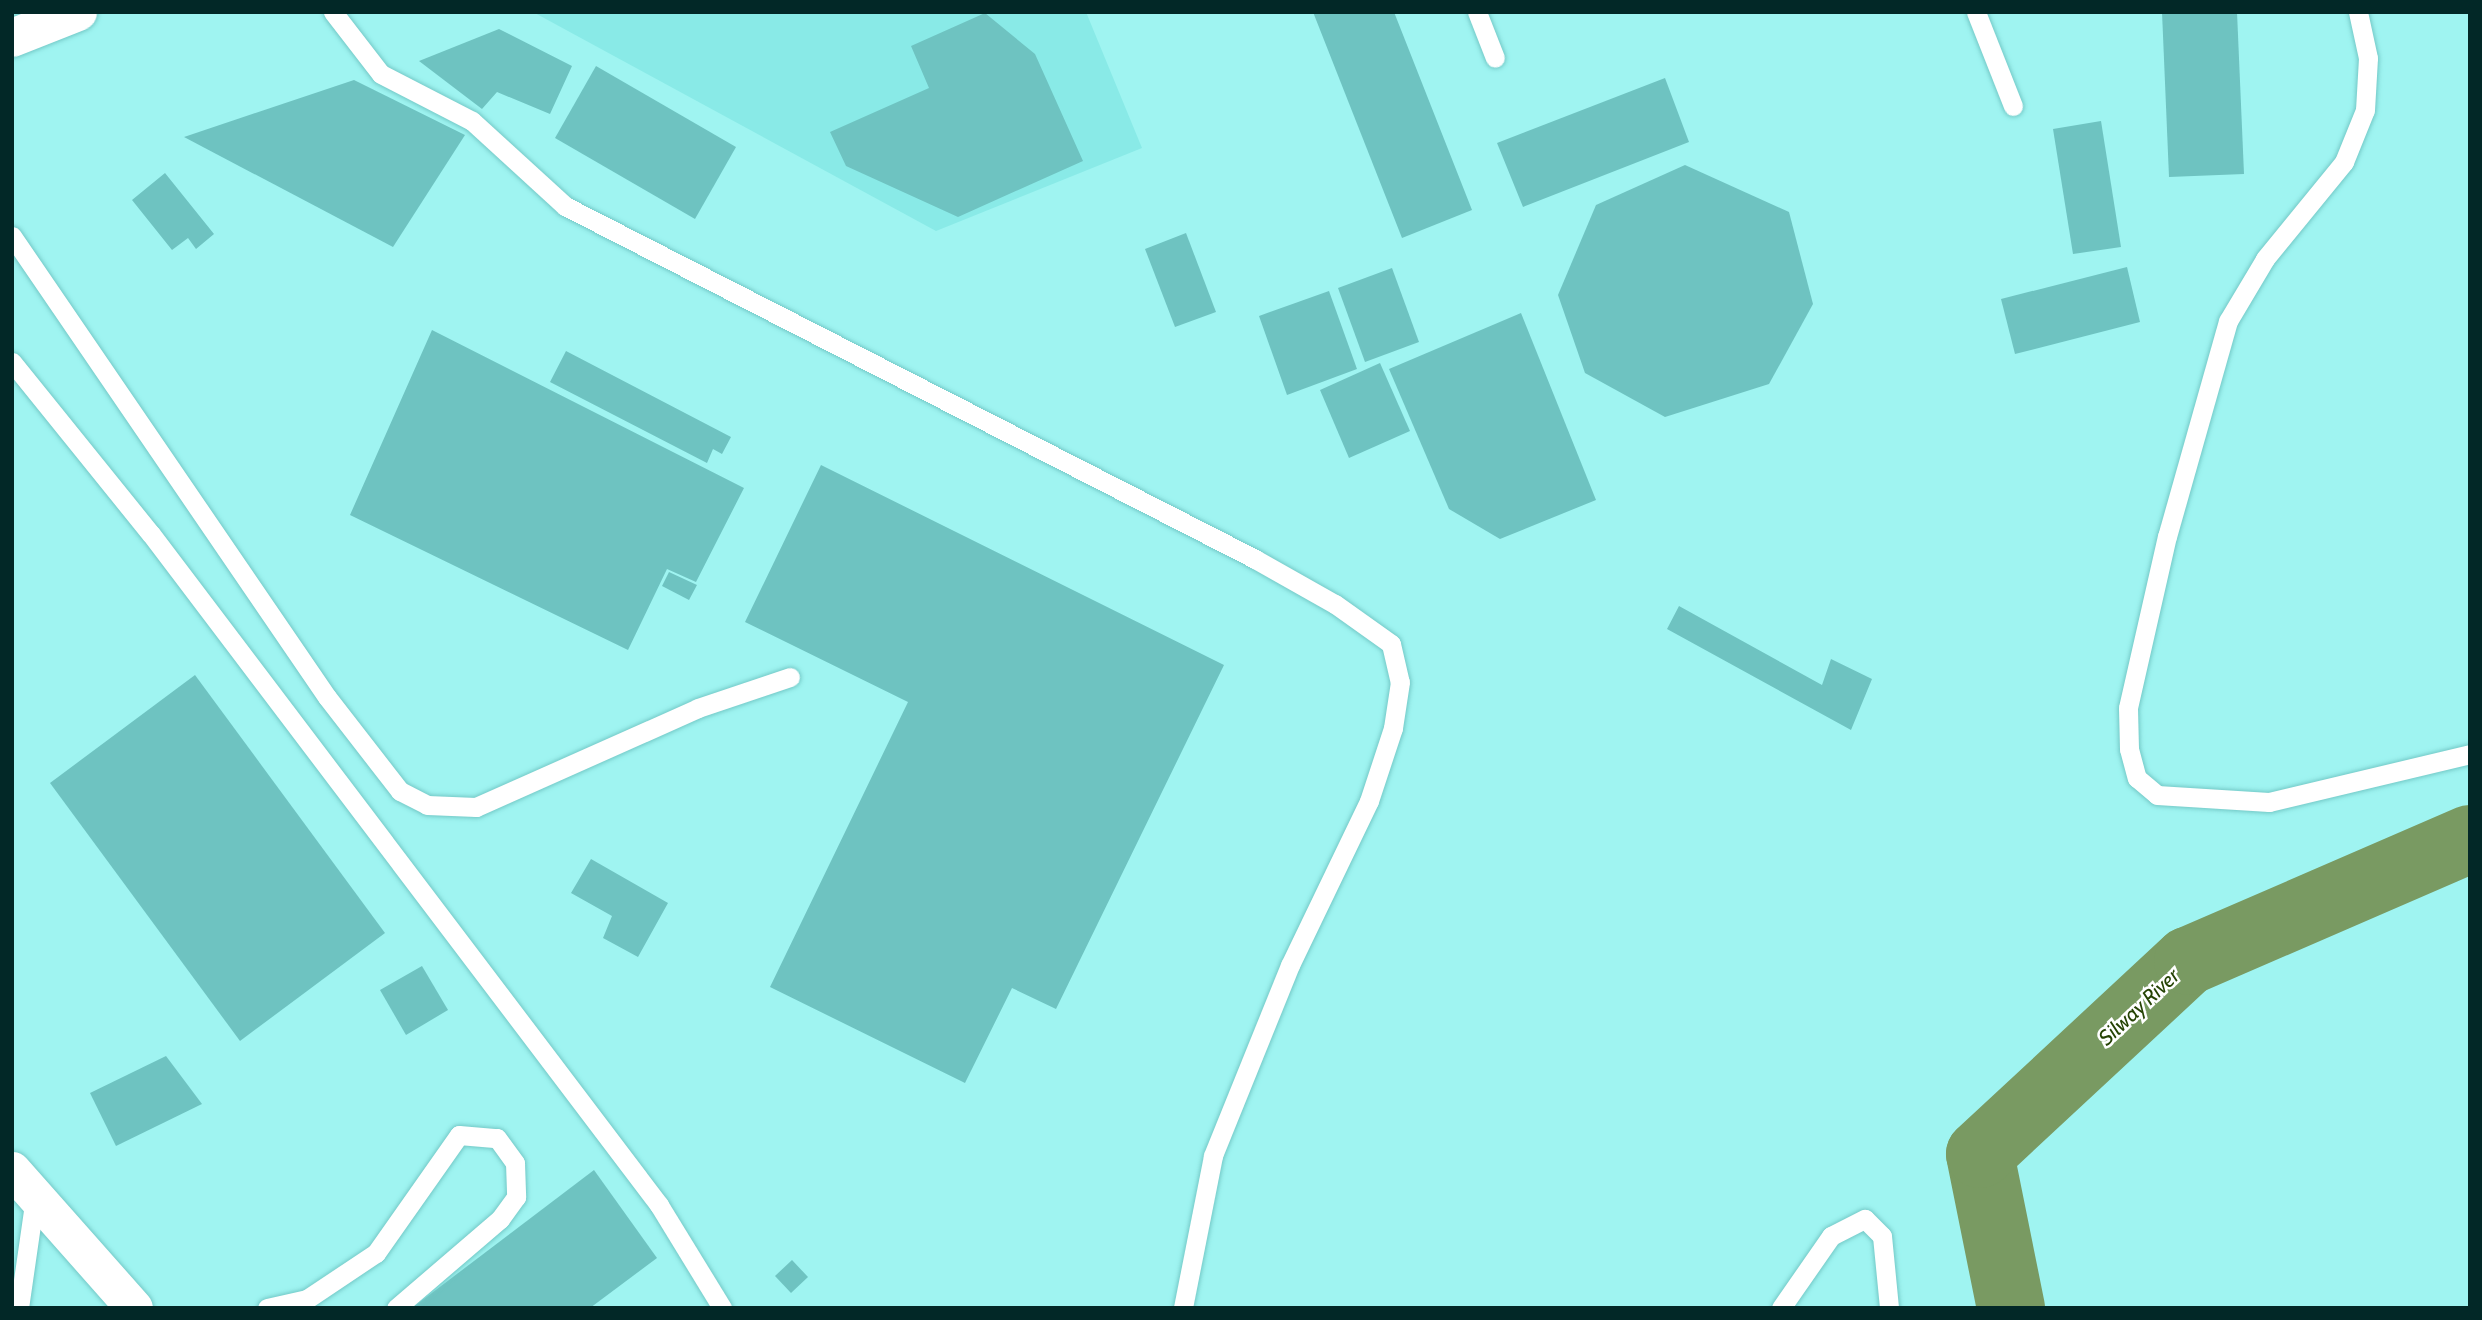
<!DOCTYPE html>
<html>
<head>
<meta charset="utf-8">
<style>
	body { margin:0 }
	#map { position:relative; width:2482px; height:1320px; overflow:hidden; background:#9ff4f1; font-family:Cabin,sans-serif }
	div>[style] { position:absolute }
	.built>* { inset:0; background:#89eae7 }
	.river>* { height:68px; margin:-34px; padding:0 34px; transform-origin:34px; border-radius:34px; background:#799a62 }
	.building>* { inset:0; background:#6ec3c1 }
	.roads { filter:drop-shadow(0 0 2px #74c9c7) drop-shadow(0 0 2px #74c9c7) }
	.lane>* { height:19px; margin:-9.5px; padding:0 9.5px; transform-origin:9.5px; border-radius:9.5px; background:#fff }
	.street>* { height:37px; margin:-18.5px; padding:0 18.5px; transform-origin:18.5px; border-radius:18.5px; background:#fff }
	.primary>* { height:38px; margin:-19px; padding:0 19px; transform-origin:19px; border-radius:19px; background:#fff }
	span { translate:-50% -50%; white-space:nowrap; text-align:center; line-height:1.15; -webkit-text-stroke:5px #fff; paint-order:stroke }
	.water-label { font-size:21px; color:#254304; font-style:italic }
	.frame { position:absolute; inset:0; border:14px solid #022827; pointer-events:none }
</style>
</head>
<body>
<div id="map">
	<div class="built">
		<i style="clip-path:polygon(533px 12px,1086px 12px,1142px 148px,936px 231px)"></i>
	</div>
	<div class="river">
		<i style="left:2011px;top:1308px;width:157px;rotate:-101.4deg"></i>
		<i style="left:1980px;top:1154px;width:284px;rotate:-42.9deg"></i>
		<i style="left:2188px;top:961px;width:307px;rotate:-23.4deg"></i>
	</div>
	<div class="building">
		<i style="clip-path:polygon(1313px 12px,1394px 12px,1472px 210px,1402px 238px)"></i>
		<i style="clip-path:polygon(2162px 12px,2237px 12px,2244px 174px,2169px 177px)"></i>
		<i style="clip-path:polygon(985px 13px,1035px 54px,1083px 161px,958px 217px,846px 166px,830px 132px,929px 88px,911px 46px)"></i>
		<i style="clip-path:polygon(499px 29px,572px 66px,550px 114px,497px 92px,482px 109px,419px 61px)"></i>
		<i style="clip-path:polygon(596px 66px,736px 147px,695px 219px,555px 138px)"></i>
		<i style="clip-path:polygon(1665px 78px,1689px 142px,1523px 207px,1497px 143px)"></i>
		<i style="clip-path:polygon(354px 80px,465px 135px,393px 247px,184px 137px)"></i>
		<i style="clip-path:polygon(2101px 121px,2121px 247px,2073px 254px,2053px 129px)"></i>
		<i style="clip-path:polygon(1685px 165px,1789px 212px,1813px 304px,1769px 384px,1665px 417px,1585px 373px,1558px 295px,1596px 205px)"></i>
		<i style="clip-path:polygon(165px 173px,214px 234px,196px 249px,188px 238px,172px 250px,132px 200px)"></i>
		<i style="clip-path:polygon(1186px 233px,1216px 312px,1175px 327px,1145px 249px)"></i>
		<i style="clip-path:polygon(2127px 267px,2140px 322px,2015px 354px,2001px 299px)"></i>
		<i style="clip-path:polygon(1392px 268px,1419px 342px,1365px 362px,1338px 288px)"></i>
		<i style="clip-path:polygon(1329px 291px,1357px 369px,1287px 395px,1259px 316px)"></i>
		<i style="clip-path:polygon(1521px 313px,1596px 500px,1500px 539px,1449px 509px,1389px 369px)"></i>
		<i style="clip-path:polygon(432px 330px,744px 488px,696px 582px,667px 569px,628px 650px,350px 515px)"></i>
		<i style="clip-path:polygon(566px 351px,731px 437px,722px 454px,713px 449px,707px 463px,550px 382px)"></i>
		<i style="clip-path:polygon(1380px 363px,1410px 431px,1349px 458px,1320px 390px)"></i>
		<i style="clip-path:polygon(821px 465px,1224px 665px,1056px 1009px,1012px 988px,965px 1083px,770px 987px,908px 702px,745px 622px)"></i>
		<i style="clip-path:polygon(669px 572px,697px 585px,689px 600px,662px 586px)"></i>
		<i style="clip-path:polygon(1679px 606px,1822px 685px,1831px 659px,1872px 679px,1851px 730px,1667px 629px)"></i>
		<i style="clip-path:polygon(195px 675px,385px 933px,240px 1041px,50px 783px)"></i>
		<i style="clip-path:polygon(591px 859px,668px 903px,638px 957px,603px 938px,612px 916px,571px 893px)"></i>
		<i style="clip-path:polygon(422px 966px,448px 1010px,406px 1035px,380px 990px)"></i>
		<i style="clip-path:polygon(166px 1056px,202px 1104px,116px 1146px,90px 1093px)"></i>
		<i style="clip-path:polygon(594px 1170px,657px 1258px,590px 1308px,412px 1308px)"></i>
		<i style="clip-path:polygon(792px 1260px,808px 1277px,791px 1293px,775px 1276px)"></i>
	</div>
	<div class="roads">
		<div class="lane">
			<i style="left:333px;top:12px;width:78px;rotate:52.3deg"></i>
			<i style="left:381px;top:74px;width:102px;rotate:27.3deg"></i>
			<i style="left:472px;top:121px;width:126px;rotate:42.4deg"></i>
			<i style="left:565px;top:206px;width:775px;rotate:27.09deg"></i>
			<i style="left:1255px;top:559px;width:92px;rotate:29.4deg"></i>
			<i style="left:1335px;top:604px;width:69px;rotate:35.5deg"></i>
			<i style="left:1391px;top:644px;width:39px;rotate:77deg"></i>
			<i style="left:1400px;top:682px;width:47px;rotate:98.7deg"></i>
			<i style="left:1393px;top:728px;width:77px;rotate:108.2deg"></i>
			<i style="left:1369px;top:801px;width:182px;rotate:115.7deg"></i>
			<i style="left:1290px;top:965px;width:206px;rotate:112deg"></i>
			<i style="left:1213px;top:1156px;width:155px;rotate:101.2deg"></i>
			<i style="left:1477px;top:12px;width:49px;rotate:68.6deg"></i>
			<i style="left:1976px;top:12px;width:101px;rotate:68.5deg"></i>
			<i style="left:2358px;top:12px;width:47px;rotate:77.7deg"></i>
			<i style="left:2368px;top:58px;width:52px;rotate:93.3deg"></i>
			<i style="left:2365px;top:110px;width:56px;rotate:112deg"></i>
			<i style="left:2344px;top:162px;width:125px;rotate:129.2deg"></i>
			<i style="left:2265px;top:259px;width:72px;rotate:120.8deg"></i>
			<i style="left:2228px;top:321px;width:223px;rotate:105.8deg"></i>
			<i style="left:2167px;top:536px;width:176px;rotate:102.8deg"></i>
			<i style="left:2128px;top:708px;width:41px;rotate:88.6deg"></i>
			<i style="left:2129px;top:749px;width:30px;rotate:75deg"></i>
			<i style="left:2137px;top:778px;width:26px;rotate:40deg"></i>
			<i style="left:2157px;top:795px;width:112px;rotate:3.6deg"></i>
			<i style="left:2269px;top:802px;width:207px;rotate:-13.4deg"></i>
			<i style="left:12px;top:236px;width:558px;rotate:55.66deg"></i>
			<i style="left:327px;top:697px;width:119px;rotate:52.2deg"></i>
			<i style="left:400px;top:791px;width:30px;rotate:27deg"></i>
			<i style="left:427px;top:805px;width:49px;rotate:2.3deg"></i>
			<i style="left:476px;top:807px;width:243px;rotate:-24deg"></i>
			<i style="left:698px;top:708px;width:97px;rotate:-18.6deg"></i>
			<i style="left:12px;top:362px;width:221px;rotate:51.1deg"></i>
			<i style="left:151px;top:534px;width:842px;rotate:52.87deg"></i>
			<i style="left:659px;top:1205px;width:121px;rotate:58.5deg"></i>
			<i style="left:19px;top:1308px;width:112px;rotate:-81.8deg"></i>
			<i style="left:267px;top:1308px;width:41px;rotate:-12.7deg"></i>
			<i style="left:307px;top:1299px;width:83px;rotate:-33.7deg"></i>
			<i style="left:376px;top:1253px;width:144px;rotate:-54.9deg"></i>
			<i style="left:459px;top:1135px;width:38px;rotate:5deg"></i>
			<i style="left:497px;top:1138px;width:31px;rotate:54deg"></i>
			<i style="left:515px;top:1163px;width:34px;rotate:88deg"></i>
			<i style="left:516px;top:1197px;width:27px;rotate:126deg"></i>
			<i style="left:500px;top:1219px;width:137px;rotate:139.4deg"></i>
			<i style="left:1781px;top:1308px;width:88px;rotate:-55.2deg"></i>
			<i style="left:1831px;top:1236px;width:38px;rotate:-27deg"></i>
			<i style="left:1865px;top:1219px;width:24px;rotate:45deg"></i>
			<i style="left:1882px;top:1236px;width:72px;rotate:84.4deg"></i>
		</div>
		<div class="street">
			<i style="left:12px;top:1170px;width:184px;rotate:48.5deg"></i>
		</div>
		<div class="primary">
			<i style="left:12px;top:38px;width:71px;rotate:-21.5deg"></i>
		</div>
	</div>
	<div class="water-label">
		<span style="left:2139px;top:1007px;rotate:-43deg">Silway River</span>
	</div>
	<div class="frame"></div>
</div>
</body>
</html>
